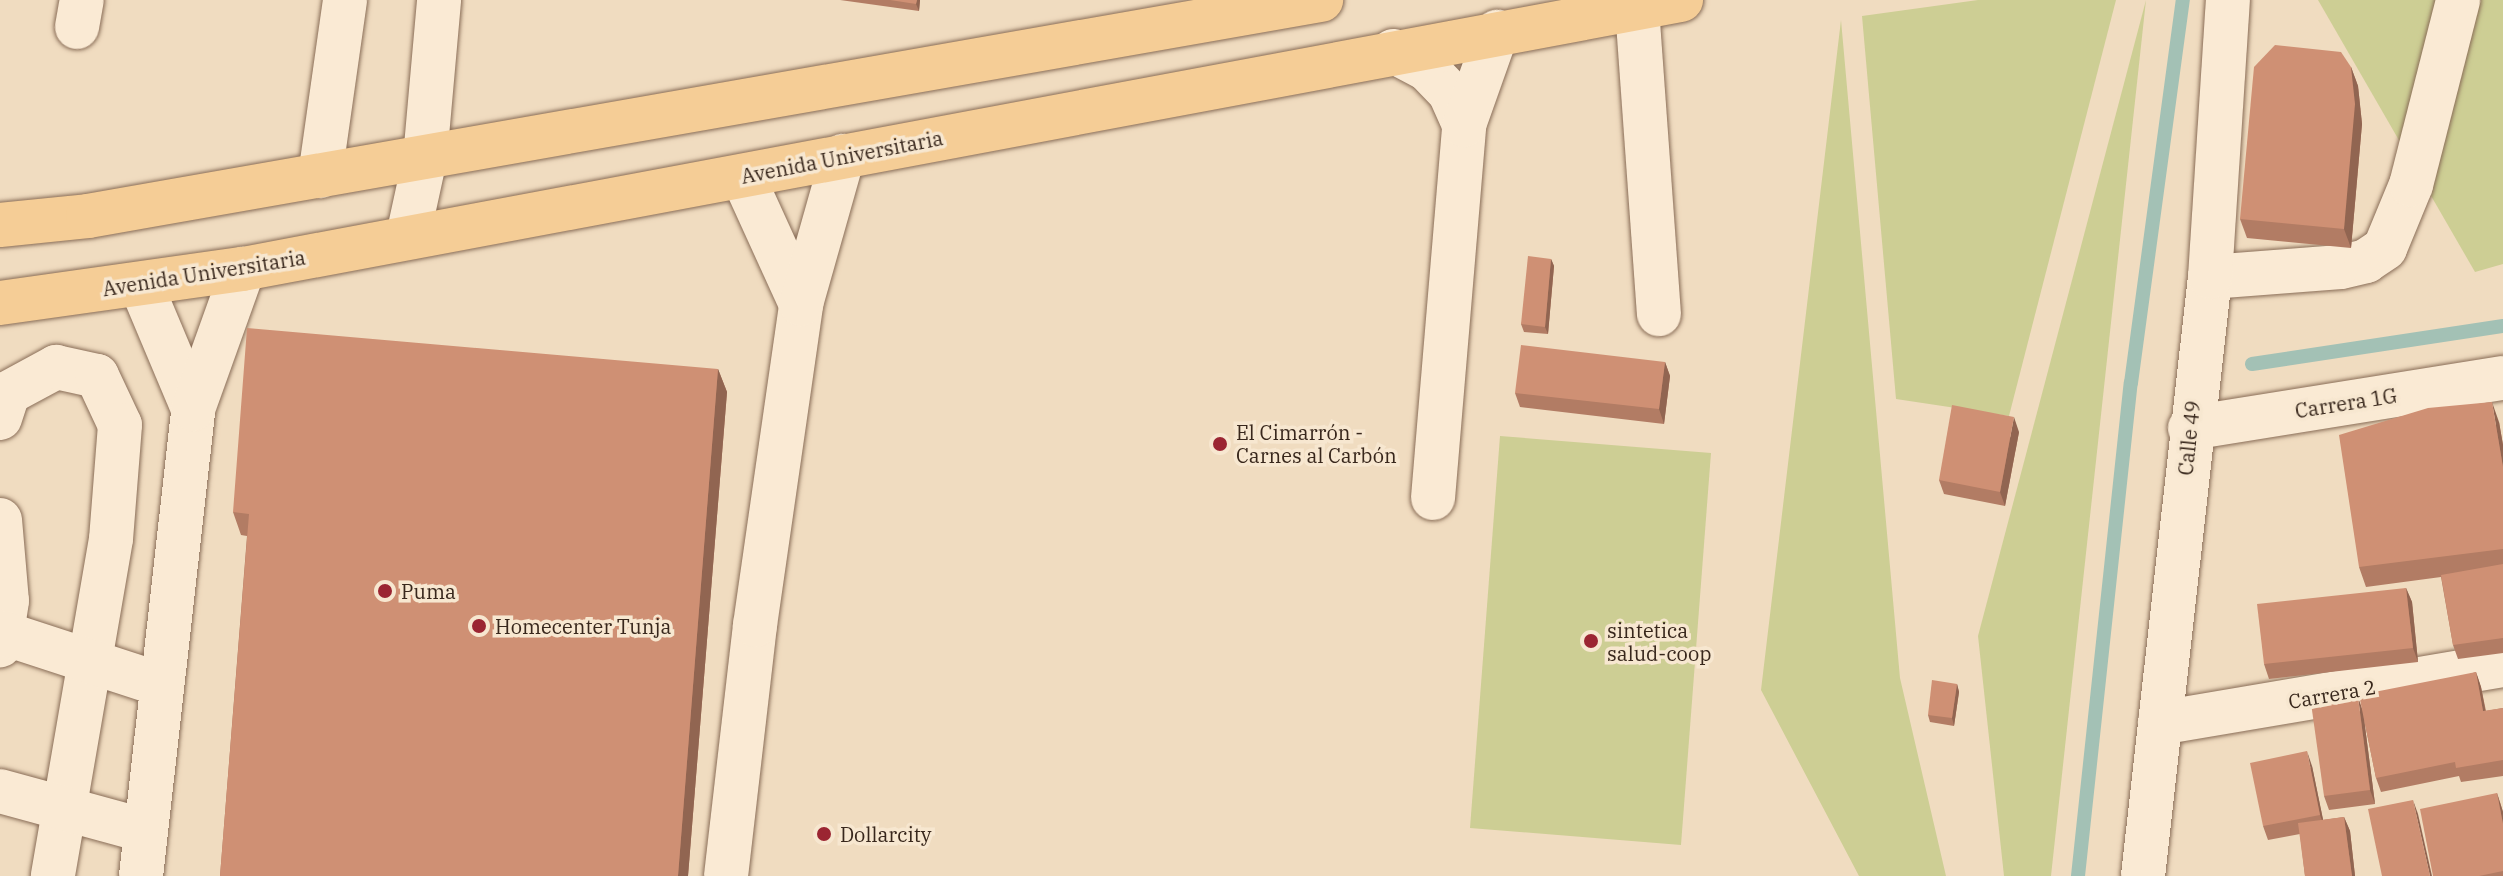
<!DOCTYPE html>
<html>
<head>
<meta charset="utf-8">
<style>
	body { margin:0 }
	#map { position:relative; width:2503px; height:876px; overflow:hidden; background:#f0dcc0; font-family:"IBM Plex Serif",serif }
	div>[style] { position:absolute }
	.green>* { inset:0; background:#cdce94 }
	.stream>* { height:14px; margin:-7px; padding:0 7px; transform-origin:7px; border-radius:7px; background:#a3c1b5 }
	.roads { filter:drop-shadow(0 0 2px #896d57) drop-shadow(0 0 2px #896d57) }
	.minor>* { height:44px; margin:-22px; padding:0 22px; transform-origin:22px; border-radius:22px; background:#faead4 }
	.major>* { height:44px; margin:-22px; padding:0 22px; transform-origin:22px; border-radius:22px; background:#f5cd96 }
	.wall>* { inset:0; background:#b27c64 }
	.shaded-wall>* { inset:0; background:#916551 }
	.building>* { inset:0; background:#cf9074 }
	.dots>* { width:22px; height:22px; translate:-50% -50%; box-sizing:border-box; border:4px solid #f7e7d0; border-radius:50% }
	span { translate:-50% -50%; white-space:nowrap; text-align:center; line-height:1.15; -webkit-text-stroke:7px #f7e7d0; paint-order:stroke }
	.street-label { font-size:20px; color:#38271c }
	.poi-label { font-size:20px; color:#38271c }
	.left { translate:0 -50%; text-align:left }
</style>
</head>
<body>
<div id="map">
	<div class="green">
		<i style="clip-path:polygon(1978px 0,2116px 0,2009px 416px,1896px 399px,1862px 16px)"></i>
		<i style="clip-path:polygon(2146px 0,2051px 876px,2004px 876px,1978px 636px)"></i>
		<i style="clip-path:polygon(2318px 0,2503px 0,2503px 264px,2475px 272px)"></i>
		<i style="clip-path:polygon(1841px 20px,1900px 678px,1946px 876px,1859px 876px,1761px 690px)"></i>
		<i style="clip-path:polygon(1500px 436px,1711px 453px,1681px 845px,1470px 828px)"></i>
	</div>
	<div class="stream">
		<i style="left:2252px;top:364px;width:254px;rotate:-8.6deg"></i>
		<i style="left:2078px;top:876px;width:496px;rotate:-83.9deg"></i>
		<i style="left:2131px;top:383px;width:387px;rotate:-82.3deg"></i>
	</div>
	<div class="roads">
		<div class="minor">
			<i style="left:1637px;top:8px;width:307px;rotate:85.9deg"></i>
			<i style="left:77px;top:27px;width:27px;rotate:-80deg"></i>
			<i style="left:1393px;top:51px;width:38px;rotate:28deg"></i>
			<i style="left:1427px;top:69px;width:33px;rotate:46deg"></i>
			<i style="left:1450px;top:93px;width:35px;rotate:66deg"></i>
			<i style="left:320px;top:176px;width:178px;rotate:-81.9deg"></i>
			<i style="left:743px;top:177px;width:140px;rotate:65.5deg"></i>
			<i style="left:408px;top:236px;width:80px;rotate:-77.7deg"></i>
			<i style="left:425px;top:158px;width:159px;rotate:-84.9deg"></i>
			<i style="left:2210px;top:277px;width:131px;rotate:-4.4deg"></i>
			<i style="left:2341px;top:267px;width:26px;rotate:-13deg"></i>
			<i style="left:2366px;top:261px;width:23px;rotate:-34deg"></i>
			<i style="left:2385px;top:248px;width:68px;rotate:-67.6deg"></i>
			<i style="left:2411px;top:185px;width:191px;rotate:-75.7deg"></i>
			<i style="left:141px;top:285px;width:134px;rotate:67.2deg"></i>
			<i style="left:0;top:418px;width:26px;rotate:-72deg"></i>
			<i style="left:8px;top:393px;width:55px;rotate:-28.4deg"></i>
			<i style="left:56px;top:367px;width:42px;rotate:12.4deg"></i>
			<i style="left:97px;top:376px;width:54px;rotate:64.9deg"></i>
			<i style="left:120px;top:425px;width:114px;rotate:94.5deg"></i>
			<i style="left:111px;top:539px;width:342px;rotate:99.8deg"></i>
			<i style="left:2190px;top:428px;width:317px;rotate:-9.1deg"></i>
			<i style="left:1433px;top:498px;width:374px;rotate:-85.2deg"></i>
			<i style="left:1464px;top:125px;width:99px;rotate:-70.5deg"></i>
			<i style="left:0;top:520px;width:81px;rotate:85.1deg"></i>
			<i style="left:7px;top:601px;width:45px;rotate:99deg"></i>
			<i style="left:0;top:632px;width:170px;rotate:18.1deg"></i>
			<i style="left:2160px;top:723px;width:348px;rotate:-9.6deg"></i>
			<i style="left:0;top:791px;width:151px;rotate:15.3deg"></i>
			<i style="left:141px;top:876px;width:470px;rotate:-83.6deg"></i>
			<i style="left:193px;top:409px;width:149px;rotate:-70.3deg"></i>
			<i style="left:726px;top:876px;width:253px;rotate:-83.4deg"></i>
			<i style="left:755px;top:625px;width:324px;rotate:-81.8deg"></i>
			<i style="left:801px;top:304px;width:154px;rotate:-74.2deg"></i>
			<i style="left:2143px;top:876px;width:603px;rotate:-83.62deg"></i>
			<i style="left:2210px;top:277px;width:278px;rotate:-86.3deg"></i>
		</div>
		<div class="major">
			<i style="left:0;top:225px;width:88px;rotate:-5.8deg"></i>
			<i style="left:88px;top:216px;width:1252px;rotate:-9.94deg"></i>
			<i style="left:0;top:303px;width:245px;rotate:-8deg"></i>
			<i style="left:243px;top:269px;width:1463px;rotate:-10.6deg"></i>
		</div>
	</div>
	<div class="wall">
		<i style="clip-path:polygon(840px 0,920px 0,919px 11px)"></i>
		<i style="clip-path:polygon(2351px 67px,2358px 86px,2362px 124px,2351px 248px,2247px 238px,2240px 219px)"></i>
		<i style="clip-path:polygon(1551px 259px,1554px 266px,1548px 334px,1524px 332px,1521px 324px)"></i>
		<i style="clip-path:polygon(1665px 362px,1670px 376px,1664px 424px,1520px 407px,1515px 393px)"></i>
		<i style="clip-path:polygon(718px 369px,727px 392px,688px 876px,220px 876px,247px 536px,241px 535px,233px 512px)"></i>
		<i style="clip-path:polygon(2499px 422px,2503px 445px,2503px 653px,2458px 659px,2453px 645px,2441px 577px,2366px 587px,2359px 567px)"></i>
		<i style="clip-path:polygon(2019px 432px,2005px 506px,1944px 494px,1939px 480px)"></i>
		<i style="clip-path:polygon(2406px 588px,2412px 602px,2418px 662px,2269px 679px,2264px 664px)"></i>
		<i style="clip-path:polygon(2476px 672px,2481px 687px,2486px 711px,2503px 708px,2503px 776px,2461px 782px,2459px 776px,2381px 792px,2376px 778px,2364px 719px,2375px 804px,2329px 810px,2324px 796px,2362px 708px)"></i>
		<i style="clip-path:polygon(1957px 684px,1959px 692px,1954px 726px,1930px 722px,1928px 715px)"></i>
		<i style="clip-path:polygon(2312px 766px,2323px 820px,2344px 817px,2350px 831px,2355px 876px,2305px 876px,2300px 834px,2268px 840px,2263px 826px)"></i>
		<i style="clip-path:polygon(2497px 793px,2503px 812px,2503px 876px,2433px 876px)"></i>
	</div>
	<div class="shaded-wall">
		<i style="clip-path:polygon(917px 0,920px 0,919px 11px,916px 4px)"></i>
		<i style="clip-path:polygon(2351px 67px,2358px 86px,2362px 124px,2351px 248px,2344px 229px)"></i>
		<i style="clip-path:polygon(1551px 259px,1554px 266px,1548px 334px,1545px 327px)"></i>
		<i style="clip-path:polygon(1665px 362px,1670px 376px,1664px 424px,1659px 409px)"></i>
		<i style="clip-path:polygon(718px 369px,727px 392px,688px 876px,678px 876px)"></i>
		<i style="clip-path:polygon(2492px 402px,2499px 422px,2503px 445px,2503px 467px)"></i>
		<i style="clip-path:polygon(2014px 417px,2019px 432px,2005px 506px,2000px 492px)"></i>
		<i style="clip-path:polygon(2406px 588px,2412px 602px,2418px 662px,2413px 648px)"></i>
		<i style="clip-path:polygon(2476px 672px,2481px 687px,2488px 725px,2483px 711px)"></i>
		<i style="clip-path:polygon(1957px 684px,1959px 692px,1954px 726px,1952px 718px)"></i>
		<i style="clip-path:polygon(2358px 697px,2363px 711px,2375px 804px,2370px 790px)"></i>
		<i style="clip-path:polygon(2307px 751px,2312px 766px,2325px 829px,2320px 815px)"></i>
		<i style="clip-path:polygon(2497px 793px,2503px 812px,2503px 824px)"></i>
		<i style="clip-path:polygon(2413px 800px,2418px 814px,2432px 876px,2430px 876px)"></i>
		<i style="clip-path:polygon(2344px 817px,2350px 831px,2355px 876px,2352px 876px)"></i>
	</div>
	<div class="building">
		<i style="clip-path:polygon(890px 0,917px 0,916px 4px)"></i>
		<i style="clip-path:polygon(2275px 45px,2341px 52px,2351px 67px,2355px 104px,2344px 229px,2240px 219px,2254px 67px)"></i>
		<i style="clip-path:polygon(1528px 256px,1551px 259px,1545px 327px,1521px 324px)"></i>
		<i style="clip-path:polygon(247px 328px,718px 369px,678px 876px,220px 876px,249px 514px,233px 512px)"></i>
		<i style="clip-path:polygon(1521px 345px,1665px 362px,1659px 409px,1515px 393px)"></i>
		<i style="clip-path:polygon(2492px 402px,2503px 467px,2503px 549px,2359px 567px,2339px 435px,2428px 408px)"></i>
		<i style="clip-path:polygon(1952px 405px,2014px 417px,2000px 492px,1939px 480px)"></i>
		<i style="clip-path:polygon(2503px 564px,2503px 638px,2453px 645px,2441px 575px)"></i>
		<i style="clip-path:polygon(2406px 588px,2413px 648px,2264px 664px,2257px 604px)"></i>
		<i style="clip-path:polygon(2476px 672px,2483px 711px,2503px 708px,2503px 760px,2456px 768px,2455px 762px,2376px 778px,2359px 695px)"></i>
		<i style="clip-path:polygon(1932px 680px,1957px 684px,1952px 718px,1928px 715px)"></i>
		<i style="clip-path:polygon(2358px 697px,2370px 790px,2324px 796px,2311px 703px)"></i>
		<i style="clip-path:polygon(2307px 751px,2320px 815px,2263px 826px,2250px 763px)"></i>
		<i style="clip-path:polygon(2497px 793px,2503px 824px,2503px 871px,2479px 876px,2433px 876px,2420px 809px)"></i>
		<i style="clip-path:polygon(2413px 800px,2430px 876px,2382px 876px,2368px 809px)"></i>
		<i style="clip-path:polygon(2344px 817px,2352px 876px,2305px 876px,2298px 823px)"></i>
	</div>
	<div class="dots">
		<i style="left:1220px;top:444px;background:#9b2532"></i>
		<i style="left:385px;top:591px;background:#9b2532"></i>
		<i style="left:479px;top:626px;background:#9b2532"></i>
		<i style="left:1591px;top:641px;background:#9b2532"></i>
		<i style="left:824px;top:834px;background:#9b2532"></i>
	</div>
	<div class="street-label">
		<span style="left:842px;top:157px;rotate:-11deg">Avenida Universitaria</span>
		<span style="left:204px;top:273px;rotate:-9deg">Avenida Universitaria</span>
		<span style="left:2346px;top:403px;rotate:-9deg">Carrera 1G</span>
		<span style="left:2189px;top:438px;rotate:-84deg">Calle 49</span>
		<span style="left:2332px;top:694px;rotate:-10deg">Carrera 2</span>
	</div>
	<div class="poi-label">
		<span class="left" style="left:1236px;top:444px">El Cimarrón -<br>Carnes al Carbón</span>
		<span class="left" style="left:401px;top:591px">Puma</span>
		<span class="left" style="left:495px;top:626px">Homecenter Tunja</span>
		<span class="left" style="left:1607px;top:642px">sintetica<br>salud-coop</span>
		<span class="left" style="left:840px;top:834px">Dollarcity</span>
	</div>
</div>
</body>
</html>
